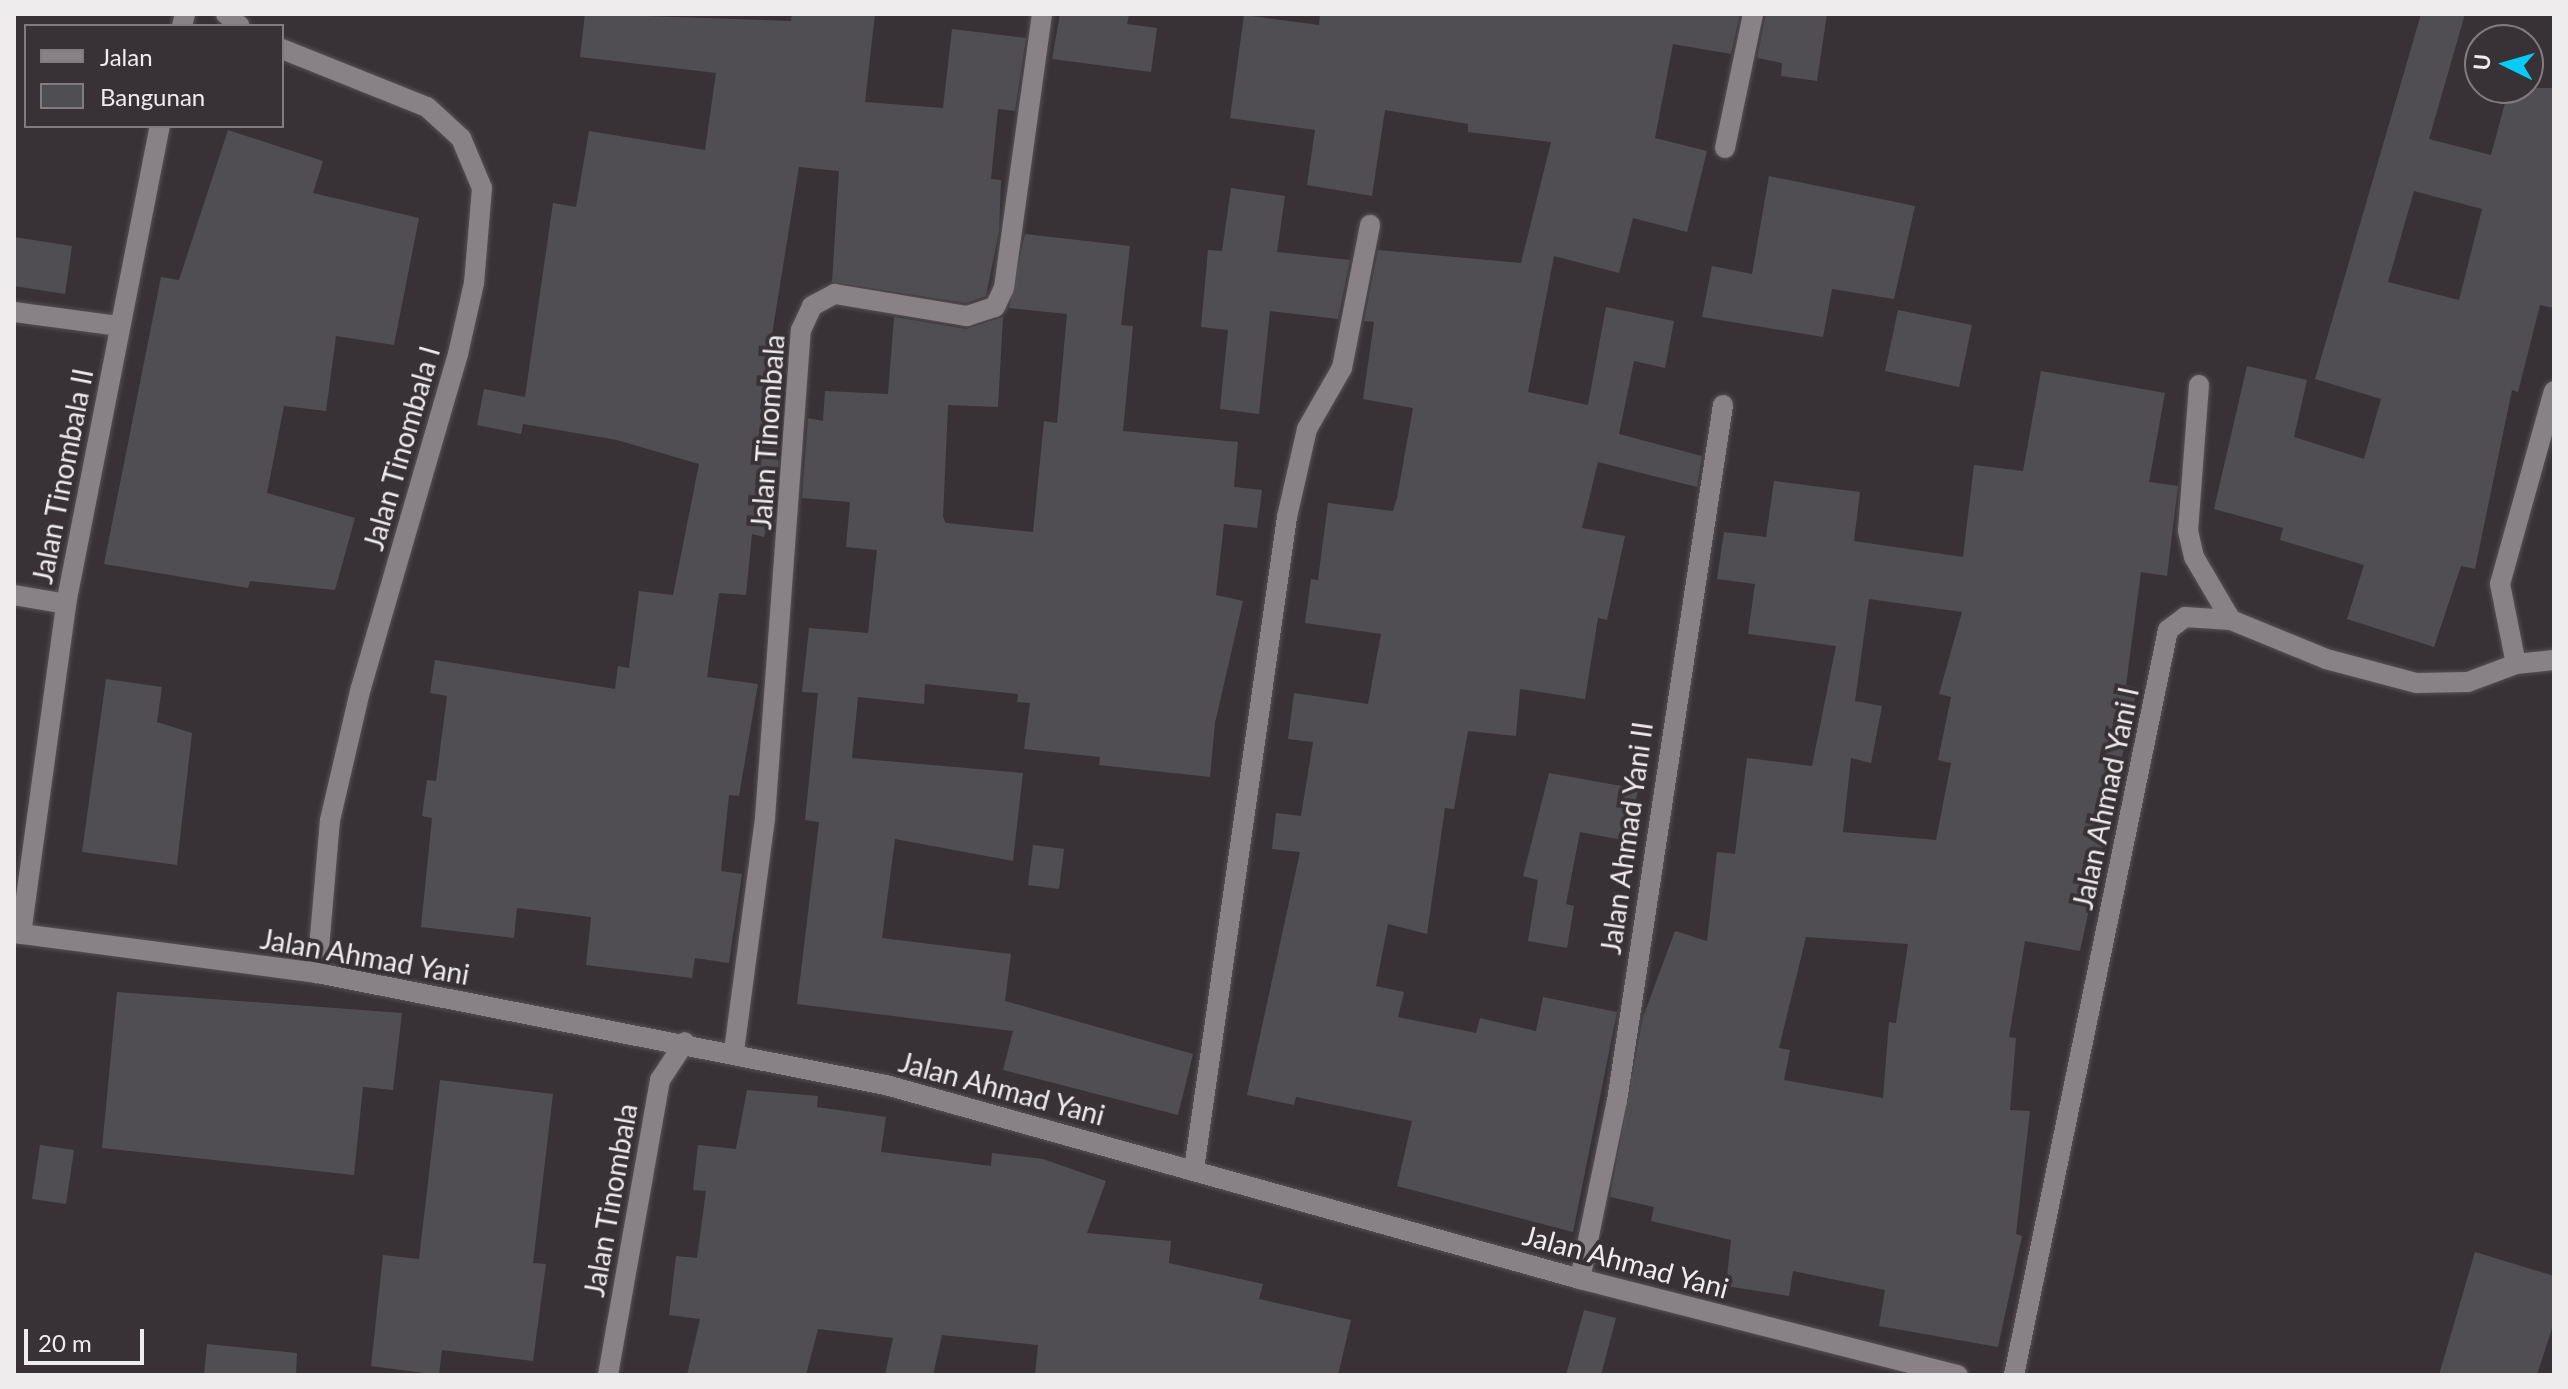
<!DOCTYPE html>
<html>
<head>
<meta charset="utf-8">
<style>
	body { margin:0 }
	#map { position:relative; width:2568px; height:1389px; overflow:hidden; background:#383236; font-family:Lato,sans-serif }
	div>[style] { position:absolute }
	.building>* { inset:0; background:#514e53 }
	.roads { filter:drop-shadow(0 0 2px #555154) drop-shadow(0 0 2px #555154) }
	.minor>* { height:20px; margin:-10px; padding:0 10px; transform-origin:10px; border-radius:10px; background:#888186 }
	span { translate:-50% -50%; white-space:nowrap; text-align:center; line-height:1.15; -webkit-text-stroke:8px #383236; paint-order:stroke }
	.street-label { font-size:28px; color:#efecee }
	.frame { position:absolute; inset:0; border:16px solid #efecee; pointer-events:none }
	.legend { position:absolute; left:24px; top:24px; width:260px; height:104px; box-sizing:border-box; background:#383236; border:2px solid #817c80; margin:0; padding:10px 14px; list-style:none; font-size:24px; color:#efecee }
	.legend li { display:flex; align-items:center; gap:16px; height:40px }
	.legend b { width:40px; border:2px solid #817c80 }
	.north { position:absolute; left:2464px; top:24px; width:80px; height:80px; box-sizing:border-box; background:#383236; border:2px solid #817c80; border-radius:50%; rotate:275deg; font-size:22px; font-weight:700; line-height:32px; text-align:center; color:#efecee }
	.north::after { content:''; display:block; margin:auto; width:28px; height:36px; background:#05cbf9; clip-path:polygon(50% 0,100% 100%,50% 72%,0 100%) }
	.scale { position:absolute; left:24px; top:1329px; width:120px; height:36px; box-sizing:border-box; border:4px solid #efecee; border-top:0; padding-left:10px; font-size:24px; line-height:28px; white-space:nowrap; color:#efecee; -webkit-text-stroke:6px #383236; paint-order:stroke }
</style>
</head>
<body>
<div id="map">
	<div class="building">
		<i style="clip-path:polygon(585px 14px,791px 21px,792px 14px,875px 14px,865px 102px,943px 108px,952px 29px,1026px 38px,1015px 111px,998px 109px,991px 179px,1001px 180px,999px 231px,986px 296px,966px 303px,832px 282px,839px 171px,799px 167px,760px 409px,782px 413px,776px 496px,764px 537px,752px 534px,746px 595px,719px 593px,707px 677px,758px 684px,739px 796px,729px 795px,721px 871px,742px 874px,729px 963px,695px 958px,692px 978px,586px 965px,591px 917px,517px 908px,514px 938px,421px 927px,432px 818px,422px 816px,427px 780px,436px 781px,447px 696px,430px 693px,435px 660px,615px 689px,618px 666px,629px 668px,639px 591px,673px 595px,699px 464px,617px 440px,523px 424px,521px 434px,477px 425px,484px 389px,525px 397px,553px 203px,576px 207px,589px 131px,705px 150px,716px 73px,580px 57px)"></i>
		<i style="clip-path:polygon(1060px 14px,1129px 14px,1127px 24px,1157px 28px,1151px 72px,1052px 59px)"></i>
		<i style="clip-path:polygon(1320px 14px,1740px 14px,1731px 54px,1673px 44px,1655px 138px,1707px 151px,1687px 232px,1633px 218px,1619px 273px,1554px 256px,1528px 392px,1588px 405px,1606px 307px,1674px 321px,1665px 368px,1634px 361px,1619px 434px,1702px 456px,1697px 487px,1598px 462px,1582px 528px,1625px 536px,1607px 620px,1598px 618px,1585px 699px,1520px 689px,1516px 736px,1468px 731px,1454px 809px,1445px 808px,1427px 934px,1388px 924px,1376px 986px,1404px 992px,1398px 1017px,1476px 1033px,1480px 1018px,1536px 1031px,1543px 997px,1617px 1012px,1573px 1232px,1397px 1186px,1412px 1121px,1296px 1097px,1294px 1105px,1247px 1095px,1300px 852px,1272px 849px,1276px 813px,1301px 816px,1313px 742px,1288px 739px,1294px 693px,1368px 704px,1381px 634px,1305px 623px,1311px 579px,1318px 580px,1328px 503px,1393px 511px,1397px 498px,1413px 408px,1363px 399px,1374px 322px,1364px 321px,1378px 250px,1521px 263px,1551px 142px,1468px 132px,1468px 124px,1385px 110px,1372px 196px,1307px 185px,1315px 130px,1230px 118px,1244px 15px,1319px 25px)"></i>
		<i style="clip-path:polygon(1766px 14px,1827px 14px,1817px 81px,1781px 76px,1782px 63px,1757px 58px)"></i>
		<i style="clip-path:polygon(evenodd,2421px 14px,2465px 14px,2429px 139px,2491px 155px,2509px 88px,2554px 88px,2554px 308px,2540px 305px,2518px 392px,2512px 390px,2475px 569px,2461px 566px,2434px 647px,2347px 619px,2364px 565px,2280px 540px,2283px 528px,2214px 509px,2247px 366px,2307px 380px,2294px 437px,2364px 459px,2381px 399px,2315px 379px,2421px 14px,2414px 191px,2482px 209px,2459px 300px,2388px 282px,2414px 191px)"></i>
		<i style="clip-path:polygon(228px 130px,323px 161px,313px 193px,419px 218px,394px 345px,336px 336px,326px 411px,284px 406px,267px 493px,355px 518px,335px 590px,250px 581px,248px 588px,104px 564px,161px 277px,179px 280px)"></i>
		<i style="clip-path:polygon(1769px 176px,1915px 206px,1894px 299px,1832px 289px,1823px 337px,1702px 317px,1712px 266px,1752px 274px)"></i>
		<i style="clip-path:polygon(1231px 188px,1285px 196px,1277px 252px,1350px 260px,1338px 319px,1270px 311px,1259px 414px,1220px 409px,1228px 330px,1201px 327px,1208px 250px,1222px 251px)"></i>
		<i style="clip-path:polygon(1025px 234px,1130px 246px,1121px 325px,1133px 326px,1123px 431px,1238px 442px,1234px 487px,1262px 490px,1257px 528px,1224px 524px,1216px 595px,1243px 601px,1215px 723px,1210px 777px,1099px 765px,1100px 757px,1024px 749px,1030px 703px,1017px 702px,1018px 694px,925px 684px,924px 704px,858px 697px,852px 758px,1023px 773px,1013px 861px,895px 839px,882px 938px,1011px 954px,1005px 1001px,1193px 1054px,1178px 1115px,1003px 1070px,1013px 1031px,797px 1004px,819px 822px,805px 820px,818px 693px,802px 692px,809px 628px,868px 633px,877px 550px,846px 547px,850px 502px,802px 498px,808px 418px,823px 421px,825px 391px,888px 394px,894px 317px,966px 329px,1003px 317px,998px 407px,948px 405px,943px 517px,946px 523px,1033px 532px,1044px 421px,1057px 423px,1067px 314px,1009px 308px)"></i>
		<i style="clip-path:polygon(14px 237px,72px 246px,65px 294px,14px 286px)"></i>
		<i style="clip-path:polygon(1898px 310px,1972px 325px,1959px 387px,1885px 371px)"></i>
		<i style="clip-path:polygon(evenodd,2041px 371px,2165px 393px,2149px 482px,2178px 486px,2167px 576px,2141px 572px,2126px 685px,2137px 688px,2080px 951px,2025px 941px,2009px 1037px,2016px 1038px,2010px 1110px,2030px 1111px,2016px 1234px,2022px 1236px,1998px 1347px,1879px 1326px,1885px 1290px,1793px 1271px,1789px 1296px,1726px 1286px,1731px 1240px,1651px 1221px,1654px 1207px,1610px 1197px,1643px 1017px,1675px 931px,1707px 941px,1717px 852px,1735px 854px,1747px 758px,1812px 766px,1836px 646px,1748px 634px,1755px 584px,1717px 579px,1724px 532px,1766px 537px,1774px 481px,1860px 492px,1854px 541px,1963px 557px,1974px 465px,2023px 471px,2041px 371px,1869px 599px,1962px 612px,1939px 694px,1951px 697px,1938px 760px,1951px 763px,1936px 840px,1843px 832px,1851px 758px,1871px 763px,1882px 706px,1855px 701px,1869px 599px,2041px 371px,1806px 937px,1908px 944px,1896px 1023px,1889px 1022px,1883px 1098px,1784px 1080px,1790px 1050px,1779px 1048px,1806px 937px)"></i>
		<i style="clip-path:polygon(106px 679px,162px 687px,157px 722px,192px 733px,177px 865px,82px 852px)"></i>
		<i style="clip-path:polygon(1549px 773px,1638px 789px,1628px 841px,1580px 832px,1566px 904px,1574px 906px,1567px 948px,1528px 941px,1538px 880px,1523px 876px)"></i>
		<i style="clip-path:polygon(1033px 845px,1064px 849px,1059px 889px,1028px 885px)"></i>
		<i style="clip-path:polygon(117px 992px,402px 1013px,393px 1090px,363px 1087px,354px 1175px,102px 1148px)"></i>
		<i style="clip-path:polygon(440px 1080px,553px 1094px,533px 1263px,546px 1264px,533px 1361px,442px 1350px,439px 1375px,371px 1366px,383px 1255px,419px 1259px)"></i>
		<i style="clip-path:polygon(747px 1090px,818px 1096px,817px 1107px,886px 1117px,881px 1152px,991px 1166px,992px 1153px,1043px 1159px,1106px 1181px,1087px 1233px,1171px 1241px,1169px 1263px,1263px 1284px,1259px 1299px,1351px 1320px,1338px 1375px,1035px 1375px,1038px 1345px,942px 1335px,933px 1375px,885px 1375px,893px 1338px,818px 1329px,806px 1375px,687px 1375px,700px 1319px,669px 1315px,676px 1256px,697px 1258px,706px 1191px,693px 1190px,698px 1145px,736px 1149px)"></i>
		<i style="clip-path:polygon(40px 1145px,74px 1150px,66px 1204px,32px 1199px)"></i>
		<i style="clip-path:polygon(2475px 1252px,2554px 1276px,2554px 1322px,2537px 1375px,2439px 1375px)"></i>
		<i style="clip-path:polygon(1584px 1310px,1616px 1318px,1601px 1375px,1566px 1375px)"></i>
		<i style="clip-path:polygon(207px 1344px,297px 1353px,296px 1375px,204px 1375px)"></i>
	</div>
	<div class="roads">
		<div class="minor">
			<i style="left:226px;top:14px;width:18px;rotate:41deg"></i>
			<i style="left:182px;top:26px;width:12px;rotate:-76deg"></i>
			<i style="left:282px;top:49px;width:156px;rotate:21.8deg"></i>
			<i style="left:427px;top:107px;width:46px;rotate:42.4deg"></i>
			<i style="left:461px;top:138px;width:54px;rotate:67.2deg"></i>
			<i style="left:482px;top:188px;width:95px;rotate:94.8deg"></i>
			<i style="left:474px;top:283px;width:73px;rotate:102.7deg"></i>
			<i style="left:458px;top:354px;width:347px;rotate:106.2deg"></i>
			<i style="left:361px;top:687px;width:137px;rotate:103.1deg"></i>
			<i style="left:330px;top:820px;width:154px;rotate:94.9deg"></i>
			<i style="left:1725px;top:148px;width:137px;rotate:-78.2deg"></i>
			<i style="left:14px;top:312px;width:106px;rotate:7.6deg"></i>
			<i style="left:2199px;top:385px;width:146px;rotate:94.3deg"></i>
			<i style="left:2188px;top:531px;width:27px;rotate:77deg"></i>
			<i style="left:2194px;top:557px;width:73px;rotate:59.6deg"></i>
			<i style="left:14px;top:595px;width:53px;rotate:9.8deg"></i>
			<i style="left:2516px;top:664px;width:82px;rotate:-101.3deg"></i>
			<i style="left:2500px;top:584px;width:200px;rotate:-74.4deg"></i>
			<i style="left:14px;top:933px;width:306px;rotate:7.5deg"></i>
			<i style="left:317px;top:973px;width:580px;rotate:11.14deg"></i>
			<i style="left:886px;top:1085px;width:721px;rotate:15.62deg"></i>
			<i style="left:1580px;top:1279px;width:390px;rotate:14.3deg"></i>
			<i style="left:21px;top:934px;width:333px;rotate:-82.2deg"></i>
			<i style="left:66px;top:604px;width:487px;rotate:-78.9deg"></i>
			<i style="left:734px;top:1051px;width:235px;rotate:-82.4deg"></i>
			<i style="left:765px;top:818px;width:489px;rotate:-85.8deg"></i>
			<i style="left:801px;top:330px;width:26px;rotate:-65deg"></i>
			<i style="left:812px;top:306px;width:26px;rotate:-28deg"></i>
			<i style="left:835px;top:294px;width:134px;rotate:9.5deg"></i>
			<i style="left:967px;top:316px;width:29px;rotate:-18deg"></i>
			<i style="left:995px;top:307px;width:21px;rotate:-65deg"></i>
			<i style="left:1004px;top:288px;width:277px;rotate:-82.1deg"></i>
			<i style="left:1194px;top:1169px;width:659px;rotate:-81.88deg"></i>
			<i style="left:1287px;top:517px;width:90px;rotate:-77.2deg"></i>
			<i style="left:1307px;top:429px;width:70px;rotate:-60.2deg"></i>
			<i style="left:1342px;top:368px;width:146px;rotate:-78.9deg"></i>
			<i style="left:1580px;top:1279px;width:182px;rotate:-78.3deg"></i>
			<i style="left:1617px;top:1101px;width:704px;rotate:-81.34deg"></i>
			<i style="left:608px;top:1375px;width:300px;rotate:-80deg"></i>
			<i style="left:660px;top:1080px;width:45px;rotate:-56.7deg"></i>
			<i style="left:2014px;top:1375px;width:761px;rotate:-78.32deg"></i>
			<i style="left:2168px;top:630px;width:21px;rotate:-37deg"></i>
			<i style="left:2185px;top:617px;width:46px;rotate:3.7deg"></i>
			<i style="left:2231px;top:620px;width:103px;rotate:22.3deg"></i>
			<i style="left:2326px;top:659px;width:93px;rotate:14.9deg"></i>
			<i style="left:2416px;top:683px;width:52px;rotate:-1.1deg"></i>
			<i style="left:2468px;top:682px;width:51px;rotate:-20.6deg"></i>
			<i style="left:2516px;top:664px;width:38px;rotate:-6deg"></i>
		</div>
	</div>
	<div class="street-label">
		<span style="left:767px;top:432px;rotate:-86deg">Jalan Tinombala</span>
		<span style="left:401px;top:448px;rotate:-74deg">Jalan Tinombala I</span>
		<span style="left:62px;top:476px;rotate:-79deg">Jalan Tinombala II</span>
		<span style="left:2105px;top:798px;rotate:-78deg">Jalan Ahmad Yani I</span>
		<span style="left:1626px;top:838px;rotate:-82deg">Jalan Ahmad Yani II</span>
		<span style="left:365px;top:956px;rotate:10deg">Jalan Ahmad Yani</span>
		<span style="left:1002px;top:1088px;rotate:15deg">Jalan Ahmad Yani</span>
		<span style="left:610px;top:1200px;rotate:-80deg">Jalan Tinombala</span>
		<span style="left:1626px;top:1261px;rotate:15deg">Jalan Ahmad Yani</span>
	</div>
	<div class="frame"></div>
	<ul class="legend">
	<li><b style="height:10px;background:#888186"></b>Jalan</li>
	<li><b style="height:22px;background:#514e53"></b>Bangunan</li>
	</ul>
	<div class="north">U</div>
	<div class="scale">20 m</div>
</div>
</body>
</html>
